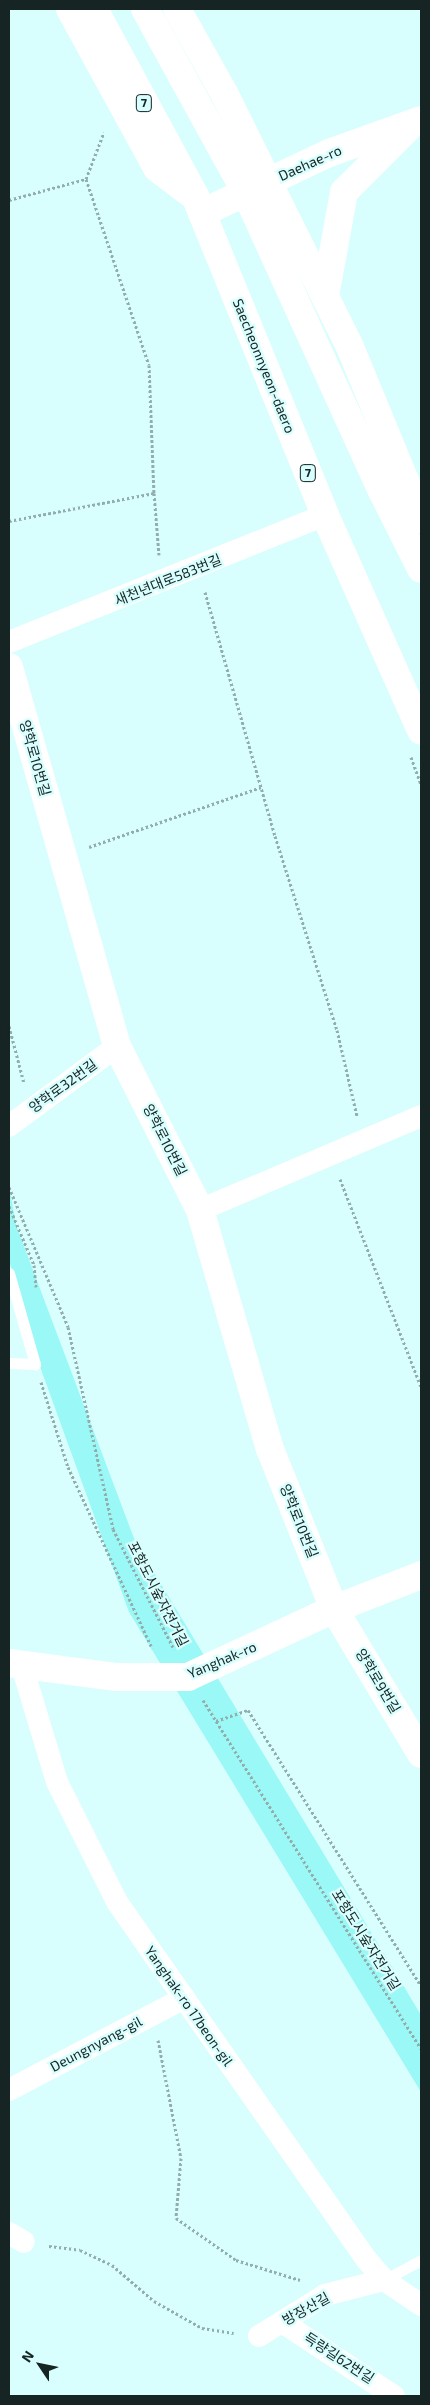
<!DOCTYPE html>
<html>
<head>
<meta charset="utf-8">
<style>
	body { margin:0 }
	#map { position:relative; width:430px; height:2405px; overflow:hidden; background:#d8fefd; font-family:"Exo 2","Noto Sans KR",sans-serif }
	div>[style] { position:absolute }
	.green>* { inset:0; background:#9af8f7 }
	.path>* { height:3px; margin-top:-1.5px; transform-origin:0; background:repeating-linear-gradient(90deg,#91aead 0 2.5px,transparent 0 5px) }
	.lane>* { height:11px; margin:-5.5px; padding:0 5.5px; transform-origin:5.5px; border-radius:5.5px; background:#fff }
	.street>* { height:22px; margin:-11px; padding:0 11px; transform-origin:11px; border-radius:11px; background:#fff }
	.secondary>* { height:28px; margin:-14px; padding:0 14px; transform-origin:14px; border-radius:14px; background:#fff }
	.primary>* { height:28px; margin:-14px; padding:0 14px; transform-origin:14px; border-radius:14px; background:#fff }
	span { translate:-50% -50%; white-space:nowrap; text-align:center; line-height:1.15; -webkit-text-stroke:4.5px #d8fefd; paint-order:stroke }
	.shield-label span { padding:1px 4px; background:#d8fefd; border:1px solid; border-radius:4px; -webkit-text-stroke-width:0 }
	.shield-label { font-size:12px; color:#162424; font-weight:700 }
	.street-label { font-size:14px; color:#162424 }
	.frame { position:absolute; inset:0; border:10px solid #162424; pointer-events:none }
	.north { position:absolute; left:15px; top:2340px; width:50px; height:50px; -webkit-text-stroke:4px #d8fefd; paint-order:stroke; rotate:304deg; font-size:14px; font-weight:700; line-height:20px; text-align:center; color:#162424 }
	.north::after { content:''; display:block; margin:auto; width:18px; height:22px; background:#162424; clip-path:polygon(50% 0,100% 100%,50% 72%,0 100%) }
</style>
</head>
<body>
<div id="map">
	<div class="green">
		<i style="clip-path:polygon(9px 1185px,16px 1225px,135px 1541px,421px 2015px,421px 2092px,129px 1612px,34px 1350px,9px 1260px)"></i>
	</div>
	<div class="path">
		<i style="left:86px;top:179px;width:50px;rotate:-69deg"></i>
		<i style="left:9px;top:200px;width:80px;rotate:-15.3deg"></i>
		<i style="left:86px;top:179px;width:196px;rotate:71.3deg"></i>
		<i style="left:149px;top:365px;width:128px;rotate:87.8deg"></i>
		<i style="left:9px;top:521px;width:148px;rotate:-10.9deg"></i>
		<i style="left:154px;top:493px;width:62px;rotate:85.4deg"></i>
		<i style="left:205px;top:592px;width:254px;rotate:74deg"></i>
		<i style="left:275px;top:836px;width:204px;rotate:72.3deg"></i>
		<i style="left:337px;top:1030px;width:88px;rotate:76.9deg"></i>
		<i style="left:411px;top:757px;width:30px;rotate:70deg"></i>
		<i style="left:89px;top:847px;width:182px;rotate:-19.2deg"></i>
		<i style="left:9px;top:1026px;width:59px;rotate:75.3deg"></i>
		<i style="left:340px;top:1179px;width:223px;rotate:68.7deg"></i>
		<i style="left:9px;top:1187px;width:152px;rotate:67.1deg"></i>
		<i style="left:68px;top:1327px;width:207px;rotate:77.4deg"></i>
		<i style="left:113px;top:1529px;width:135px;rotate:63.1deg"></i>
		<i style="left:9px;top:1206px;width:64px;rotate:67deg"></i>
		<i style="left:34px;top:1265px;width:22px;rotate:85deg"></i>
		<i style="left:41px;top:1382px;width:89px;rotate:72.4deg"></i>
		<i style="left:68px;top:1467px;width:200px;rotate:65.1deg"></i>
		<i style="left:203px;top:1700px;width:411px;rotate:58deg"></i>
		<i style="left:216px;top:1721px;width:34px;rotate:-19deg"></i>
		<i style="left:248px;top:1710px;width:326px;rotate:57.9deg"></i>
		<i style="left:158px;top:2040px;width:120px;rotate:79deg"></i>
		<i style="left:181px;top:2158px;width:60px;rotate:94.8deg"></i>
		<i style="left:176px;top:2218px;width:73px;rotate:35deg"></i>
		<i style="left:236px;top:2260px;width:67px;rotate:17.4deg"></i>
		<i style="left:49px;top:2246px;width:31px;rotate:7deg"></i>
		<i style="left:80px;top:2250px;width:35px;rotate:25deg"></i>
		<i style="left:112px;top:2265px;width:55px;rotate:40.6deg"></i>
		<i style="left:154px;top:2301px;width:55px;rotate:29.4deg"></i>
		<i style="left:202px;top:2328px;width:32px;rotate:9deg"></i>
	</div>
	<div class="lane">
		<i style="left:9px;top:1273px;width:95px;rotate:74.1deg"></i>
		<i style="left:35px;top:1364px;width:26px;rotate:-178deg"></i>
		<i style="left:384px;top:2280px;width:42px;rotate:-28.4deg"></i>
	</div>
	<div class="street">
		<i style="left:9px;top:642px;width:341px;rotate:-21.9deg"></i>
		<i style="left:9px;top:1126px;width:134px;rotate:-36.5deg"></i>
		<i style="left:200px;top:1210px;width:240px;rotate:-23deg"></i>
		<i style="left:22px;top:1666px;width:121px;rotate:73.2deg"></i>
		<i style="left:57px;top:1782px;width:134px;rotate:63.4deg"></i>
		<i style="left:117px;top:1902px;width:435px;rotate:55.1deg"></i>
		<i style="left:366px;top:2259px;width:28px;rotate:49deg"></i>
		<i style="left:384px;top:2280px;width:45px;rotate:34deg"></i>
		<i style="left:9px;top:2090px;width:198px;rotate:-27.7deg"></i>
		<i style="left:9px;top:2233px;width:17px;rotate:31deg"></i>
		<i style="left:282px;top:2322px;width:134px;rotate:33.5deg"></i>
		<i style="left:259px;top:2336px;width:78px;rotate:-31.8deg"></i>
		<i style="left:325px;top:2295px;width:61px;rotate:-14.3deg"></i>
	</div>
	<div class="secondary">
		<i style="left:202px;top:213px;width:140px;rotate:-25.3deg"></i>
		<i style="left:329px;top:153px;width:98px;rotate:-19.7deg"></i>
		<i style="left:325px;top:296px;width:106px;rotate:-79.6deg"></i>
		<i style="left:344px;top:192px;width:91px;rotate:-45deg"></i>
		<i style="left:9px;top:667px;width:394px;rotate:74.1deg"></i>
		<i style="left:117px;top:1046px;width:184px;rotate:63.2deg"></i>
		<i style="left:200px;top:1210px;width:249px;rotate:73.7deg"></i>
		<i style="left:270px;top:1449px;width:172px;rotate:68.2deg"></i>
		<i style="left:334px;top:1609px;width:169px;rotate:59deg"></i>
		<i style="left:9px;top:1663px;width:109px;rotate:7.4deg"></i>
		<i style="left:117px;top:1677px;width:71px"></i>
		<i style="left:188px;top:1677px;width:161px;rotate:-25deg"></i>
		<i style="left:334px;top:1609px;width:93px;rotate:-21.3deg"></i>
	</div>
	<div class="primary">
		<i style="left:70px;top:9px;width:181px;rotate:61.3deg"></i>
		<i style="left:157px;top:168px;width:41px;rotate:37.1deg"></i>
		<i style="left:94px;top:9px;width:213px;rotate:61.6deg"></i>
		<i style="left:195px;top:196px;width:344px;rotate:67.8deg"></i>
		<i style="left:325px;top:515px;width:236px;rotate:66deg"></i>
		<i style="left:145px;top:9px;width:210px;rotate:61.2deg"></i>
		<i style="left:246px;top:193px;width:328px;rotate:65.5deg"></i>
		<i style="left:382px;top:491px;width:87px;rotate:63.4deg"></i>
		<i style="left:177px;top:9px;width:98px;rotate:60.8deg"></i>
		<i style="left:225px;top:95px;width:281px;rotate:63.6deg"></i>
		<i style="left:350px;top:347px;width:186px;rotate:67.6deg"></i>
	</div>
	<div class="shield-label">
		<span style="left:144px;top:103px">7</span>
		<span style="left:308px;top:473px">7</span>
	</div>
	<div class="street-label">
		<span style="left:310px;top:163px;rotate:-24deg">Daehae-ro</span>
		<span style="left:264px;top:366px;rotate:68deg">Saecheonnyeon-daero</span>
		<span style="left:168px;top:580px;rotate:-22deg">새천년대로583번길</span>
		<span style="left:35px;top:758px;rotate:74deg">양학로10번길</span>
		<span style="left:63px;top:1086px;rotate:-36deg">양학로32번길</span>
		<span style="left:165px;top:1140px;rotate:63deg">양학로10번길</span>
		<span style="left:299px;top:1521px;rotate:68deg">양학로10번길</span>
		<span style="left:158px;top:1594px;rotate:63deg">포항도시숲자전거길</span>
		<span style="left:222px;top:1660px;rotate:-23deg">Yanghak-ro</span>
		<span style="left:378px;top:1681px;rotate:59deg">양학로9번길</span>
		<span style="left:366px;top:1940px;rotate:58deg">포항도시숲자전거길</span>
		<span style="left:189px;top:2006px;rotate:55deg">Yanghak-ro 17beon-gil</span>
		<span style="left:96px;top:2044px;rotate:-28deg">Deungnyang-gil</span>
		<span style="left:306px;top:2309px;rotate:-29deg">방장산길</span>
		<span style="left:339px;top:2358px;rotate:33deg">득량길62번길</span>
	</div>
	<div class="frame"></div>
	<div class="north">N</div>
</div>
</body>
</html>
